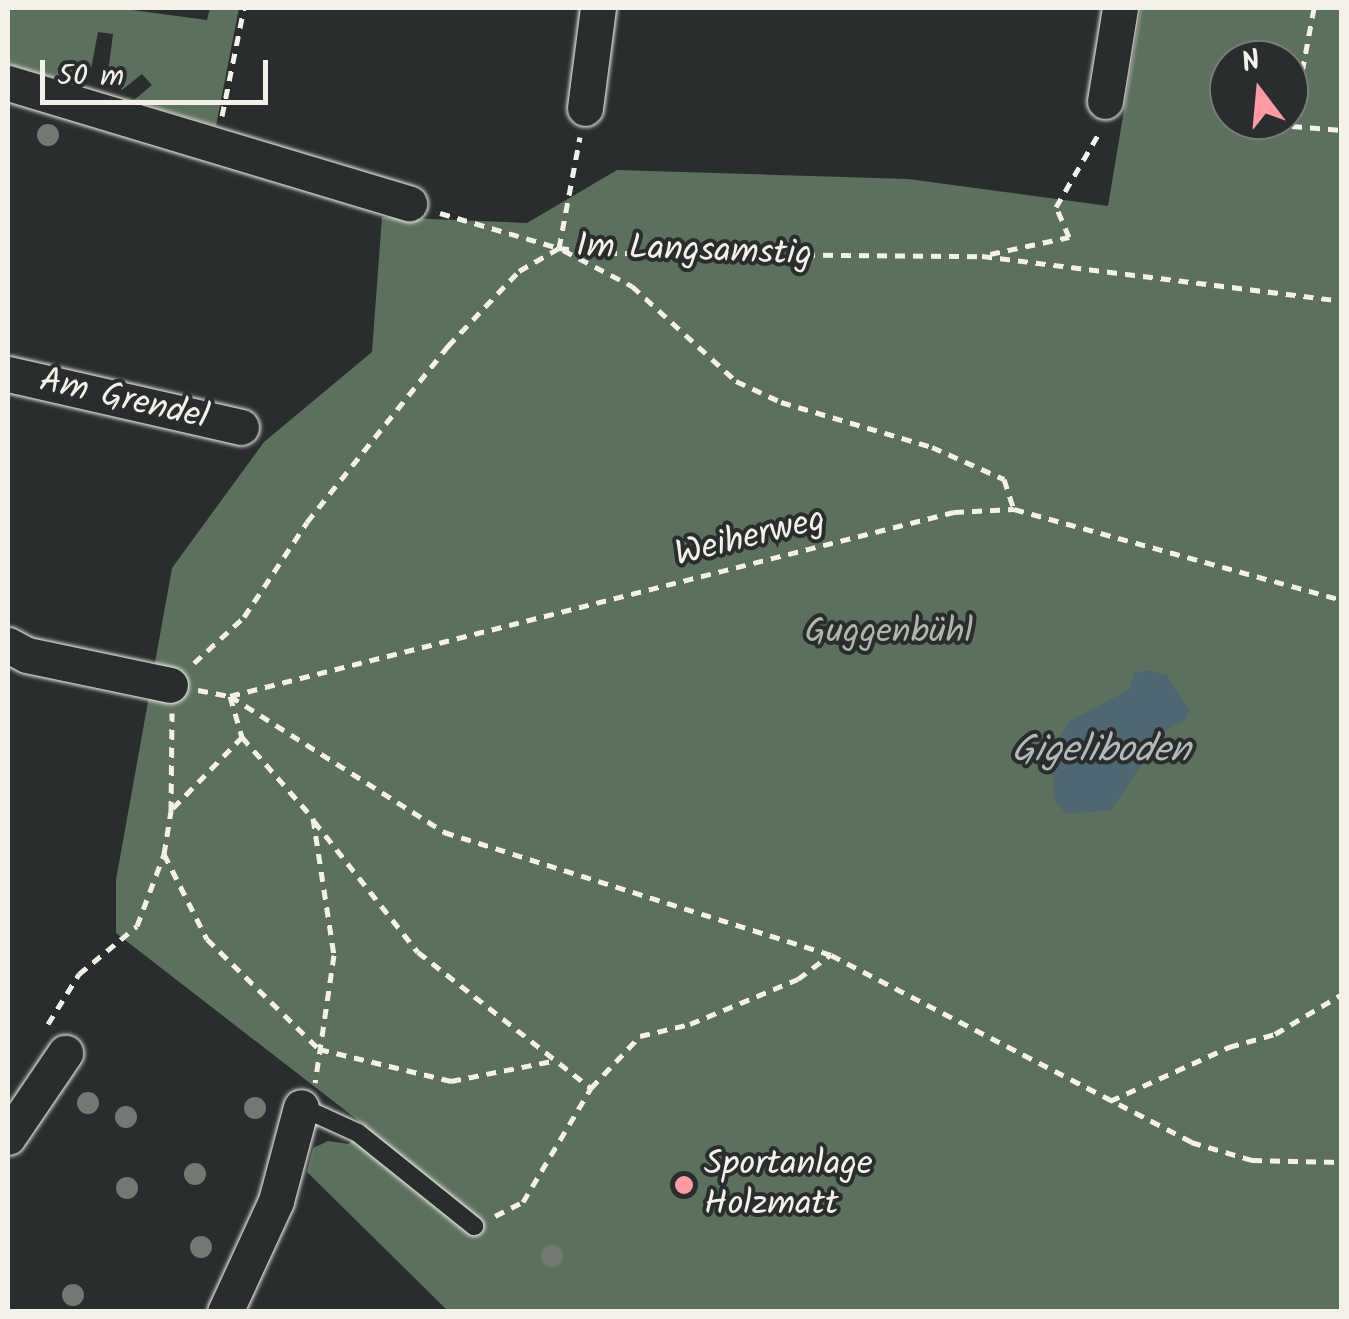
<!DOCTYPE html>
<html>
<head>
<meta charset="utf-8">
<style>
	body { margin:0 }
	#map { position:relative; width:1349px; height:1319px; overflow:hidden; background:#2a2d2e; font-family:Kalam,sans-serif }
	div>[style] { position:absolute }
	.green>* { inset:0; background:#5b715d }
	.water>* { inset:0; background:#4e6773 }
	.path>* { height:5px; margin-top:-2.5px; transform-origin:0; background:repeating-linear-gradient(90deg,#f4f1e8 0 10px,transparent 0 18px) }
	.roads { filter:drop-shadow(0 0 2px #f4f1e8) drop-shadow(0 0 2px #f4f1e8) }
	.lane>* { height:18px; margin:-9px; padding:0 9px; transform-origin:9px; border-radius:9px; background:#2a2d2e }
	.street>* { height:35px; margin:-17.5px; padding:0 17.5px; transform-origin:17.5px; border-radius:17.5px; background:#2a2d2e }
	.trees>* { width:22px; height:22px; margin:-11px; border-radius:50%; background:#737972 }
	.dots>* { width:28px; height:28px; translate:-50% -50%; box-sizing:border-box; border:5px solid #2a2d2e; border-radius:50% }
	span { translate:-50% -50%; white-space:nowrap; text-align:center; line-height:1.15; -webkit-text-stroke:8px #2a2d2e; paint-order:stroke }
	.street-label { font-size:35px; color:#f4f1e8 }
	.park-label { font-size:35px; color:#afb7a9 }
	.poi-label { font-size:35px; color:#f4f1e8 }
	.left { translate:0 -50%; text-align:left }
	.water-label { font-size:38px; color:#b2bab9; font-style:italic }
	.frame { position:absolute; inset:0; border:10px solid #f4f1e8; pointer-events:none }
	.north { position:absolute; left:1209px; top:40px; width:100px; height:100px; box-sizing:border-box; background:#2a2d2e; border:2px solid #7b7b78; border-radius:50%; rotate:344deg; font-size:28px; font-weight:700; line-height:40px; text-align:center; color:#f4f1e8 }
	.north::after { content:''; display:block; margin:auto; width:35px; height:45px; background:#ff9aa2; clip-path:polygon(50% 0,100% 100%,50% 72%,0 100%) }
	.scale { position:absolute; left:40px; top:60px; width:228px; height:45px; box-sizing:border-box; border:5px solid #f4f1e8; border-top:0; padding-left:12px; font-size:30px; line-height:35px; white-space:nowrap; color:#f4f1e8; -webkit-text-stroke:8px #2a2d2e; paint-order:stroke }
</style>
</head>
<body>
<div id="map">
	<div class="green">
		<i style="clip-path:polygon(8px 8px,117px 8px,207px 20px,210px 8px,239px 8px,216px 126px,133px 101px,152px 85px,142px 74px,122px 90px,108px 73px,113px 34px,98px 32px,91px 69px,76px 84px,8px 64px)"></i>
		<i style="clip-path:polygon(evenodd,1141px 8px,1341px 8px,1341px 1311px,448px 1311px,307px 1172px,313px 1148px,328px 1141px,349px 1144px,364px 1125px,116px 933px,116px 880px,172px 568px,264px 442px,372px 352px,382px 217px,527px 223px,617px 170px,908px 179px,1108px 206px,1141px 8px,1229px 60px,1289px 60px,1289px 120px,1229px 120px,1229px 60px)"></i>
	</div>
	<div class="water">
		<i style="clip-path:polygon(1147px 670px,1167px 675px,1189px 710px,1185px 720px,1164px 731px,1111px 810px,1067px 814px,1055px 802px,1051px 757px,1068px 722px,1130px 689px,1134px 673px)"></i>
	</div>
	<div class="path">
		<i style="left:1314px;top:8px;width:120px;rotate:100.6deg"></i>
		<i style="left:1292px;top:126px;width:50px;rotate:4.6deg"></i>
		<i style="left:222px;top:116px;width:110px;rotate:-78.5deg"></i>
		<i style="left:440px;top:213px;width:124px;rotate:16.4deg"></i>
		<i style="left:559px;top:248px;width:48px;rotate:5.9deg"></i>
		<i style="left:607px;top:253px;width:375px;rotate:0.5deg"></i>
		<i style="left:982px;top:256px;width:363px;rotate:7.1deg"></i>
		<i style="left:563px;top:250px;width:78px;rotate:27.6deg"></i>
		<i style="left:632px;top:286px;width:141px;rotate:42.4deg"></i>
		<i style="left:736px;top:381px;width:50px;rotate:25deg"></i>
		<i style="left:781px;top:402px;width:158px;rotate:16.6deg"></i>
		<i style="left:932px;top:447px;width:79px;rotate:24deg"></i>
		<i style="left:1004px;top:479px;width:32px;rotate:72deg"></i>
		<i style="left:990px;top:254px;width:81px;rotate:-12.1deg"></i>
		<i style="left:1069px;top:237px;width:33px;rotate:-113deg"></i>
		<i style="left:1056px;top:207px;width:86px;rotate:-59.8deg"></i>
		<i style="left:194px;top:663px;width:68px;rotate:-42.6deg"></i>
		<i style="left:244px;top:617px;width:114px;rotate:-56.4deg"></i>
		<i style="left:307px;top:522px;width:226px;rotate:-51.3deg"></i>
		<i style="left:448px;top:346px;width:103px;rotate:-46.6deg"></i>
		<i style="left:519px;top:271px;width:46px;rotate:-29.9deg"></i>
		<i style="left:559px;top:248px;width:113px;rotate:-79.3deg"></i>
		<i style="left:198px;top:690px;width:33px;rotate:11deg"></i>
		<i style="left:230px;top:696px;width:747px;rotate:-14.26deg"></i>
		<i style="left:954px;top:512px;width:60px;rotate:-2.9deg"></i>
		<i style="left:1014px;top:509px;width:340px;rotate:15.5deg"></i>
		<i style="left:230px;top:696px;width:254px;rotate:32.4deg"></i>
		<i style="left:444px;top:832px;width:406px;rotate:17.6deg"></i>
		<i style="left:831px;top:955px;width:406px;rotate:27.4deg"></i>
		<i style="left:1191px;top:1142px;width:64px;rotate:16.4deg"></i>
		<i style="left:1252px;top:1160px;width:90px;rotate:1.3deg"></i>
		<i style="left:230px;top:696px;width:43px;rotate:73.7deg"></i>
		<i style="left:242px;top:737px;width:108px;rotate:48.8deg"></i>
		<i style="left:313px;top:818px;width:139px;rotate:81.3deg"></i>
		<i style="left:334px;top:955px;width:129px;rotate:98.4deg"></i>
		<i style="left:173px;top:808px;width:99px;rotate:-45.8deg"></i>
		<i style="left:314px;top:821px;width:167px;rotate:51.6deg"></i>
		<i style="left:418px;top:952px;width:220px;rotate:38.2deg"></i>
		<i style="left:164px;top:854px;width:95px;rotate:63.2deg"></i>
		<i style="left:207px;top:939px;width:157px;rotate:44.5deg"></i>
		<i style="left:319px;top:1049px;width:136px;rotate:13.6deg"></i>
		<i style="left:451px;top:1081px;width:103px;rotate:-11.2deg"></i>
		<i style="left:48px;top:1024px;width:59px;rotate:-58.2deg"></i>
		<i style="left:79px;top:974px;width:75px;rotate:-39.6deg"></i>
		<i style="left:137px;top:926px;width:77px;rotate:-69.4deg"></i>
		<i style="left:164px;top:854px;width:44px;rotate:-80.8deg"></i>
		<i style="left:171px;top:811px;width:98px;rotate:-89.4deg"></i>
		<i style="left:1110px;top:1101px;width:131px;rotate:-24.4deg"></i>
		<i style="left:1229px;top:1047px;width:48px;rotate:-15.8deg"></i>
		<i style="left:1275px;top:1034px;width:78px;rotate:-30.8deg"></i>
		<i style="left:495px;top:1216px;width:31px;rotate:-27deg"></i>
		<i style="left:523px;top:1202px;width:133px;rotate:-59.2deg"></i>
		<i style="left:591px;top:1088px;width:71px;rotate:-46.7deg"></i>
		<i style="left:640px;top:1036px;width:51px;rotate:-13.5deg"></i>
		<i style="left:690px;top:1024px;width:117px;rotate:-22.6deg"></i>
		<i style="left:798px;top:979px;width:40px;rotate:-37deg"></i>
	</div>
	<div class="roads">
		<div class="lane">
			<i style="left:301px;top:1107px;width:63px;rotate:24.5deg"></i>
			<i style="left:358px;top:1133px;width:149px;rotate:38.7deg"></i>
		</div>
		<div class="street">
			<i style="left:8px;top:83px;width:419px;rotate:16.7deg"></i>
			<i style="left:1105px;top:101px;width:94px;rotate:-80.8deg"></i>
			<i style="left:585px;top:108px;width:101px;rotate:-82.6deg"></i>
			<i style="left:8px;top:374px;width:239px;rotate:12.8deg"></i>
			<i style="left:8px;top:645px;width:21px;rotate:28deg"></i>
			<i style="left:27px;top:655px;width:146px;rotate:11.8deg"></i>
			<i style="left:8px;top:1137px;width:102px;rotate:-55.8deg"></i>
			<i style="left:225px;top:1312px;width:122px;rotate:-65.3deg"></i>
			<i style="left:276px;top:1201px;width:97px;rotate:-75.1deg"></i>
		</div>
	</div>
	<div class="trees">
		<i style="left:48px;top:135px"></i>
		<i style="left:88px;top:1103px"></i>
		<i style="left:255px;top:1108px"></i>
		<i style="left:126px;top:1117px"></i>
		<i style="left:195px;top:1174px"></i>
		<i style="left:127px;top:1188px"></i>
		<i style="left:201px;top:1247px"></i>
		<i style="left:552px;top:1256px"></i>
		<i style="left:73px;top:1295px"></i>
	</div>
	<div class="dots">
		<i style="left:684px;top:1185px;background:#ff9aa2"></i>
	</div>
	<div class="street-label">
		<span style="left:694px;top:251px;rotate:2deg">Im Langsamstig</span>
		<span style="left:124px;top:400px;rotate:13deg">Am Grendel</span>
		<span style="left:750px;top:538px;rotate:-14deg">Weiherweg</span>
	</div>
	<div class="park-label">
		<span style="left:889px;top:633px">Guggenbühl</span>
	</div>
	<div class="poi-label">
		<span class="left" style="left:704px;top:1185px">Sportanlage<br>Holzmatt</span>
	</div>
	<div class="water-label">
		<span style="left:1101px;top:752px">Gigeliboden</span>
	</div>
	<div class="frame"></div>
	<div class="north">N</div>
	<div class="scale">50 m</div>
</div>
</body>
</html>
